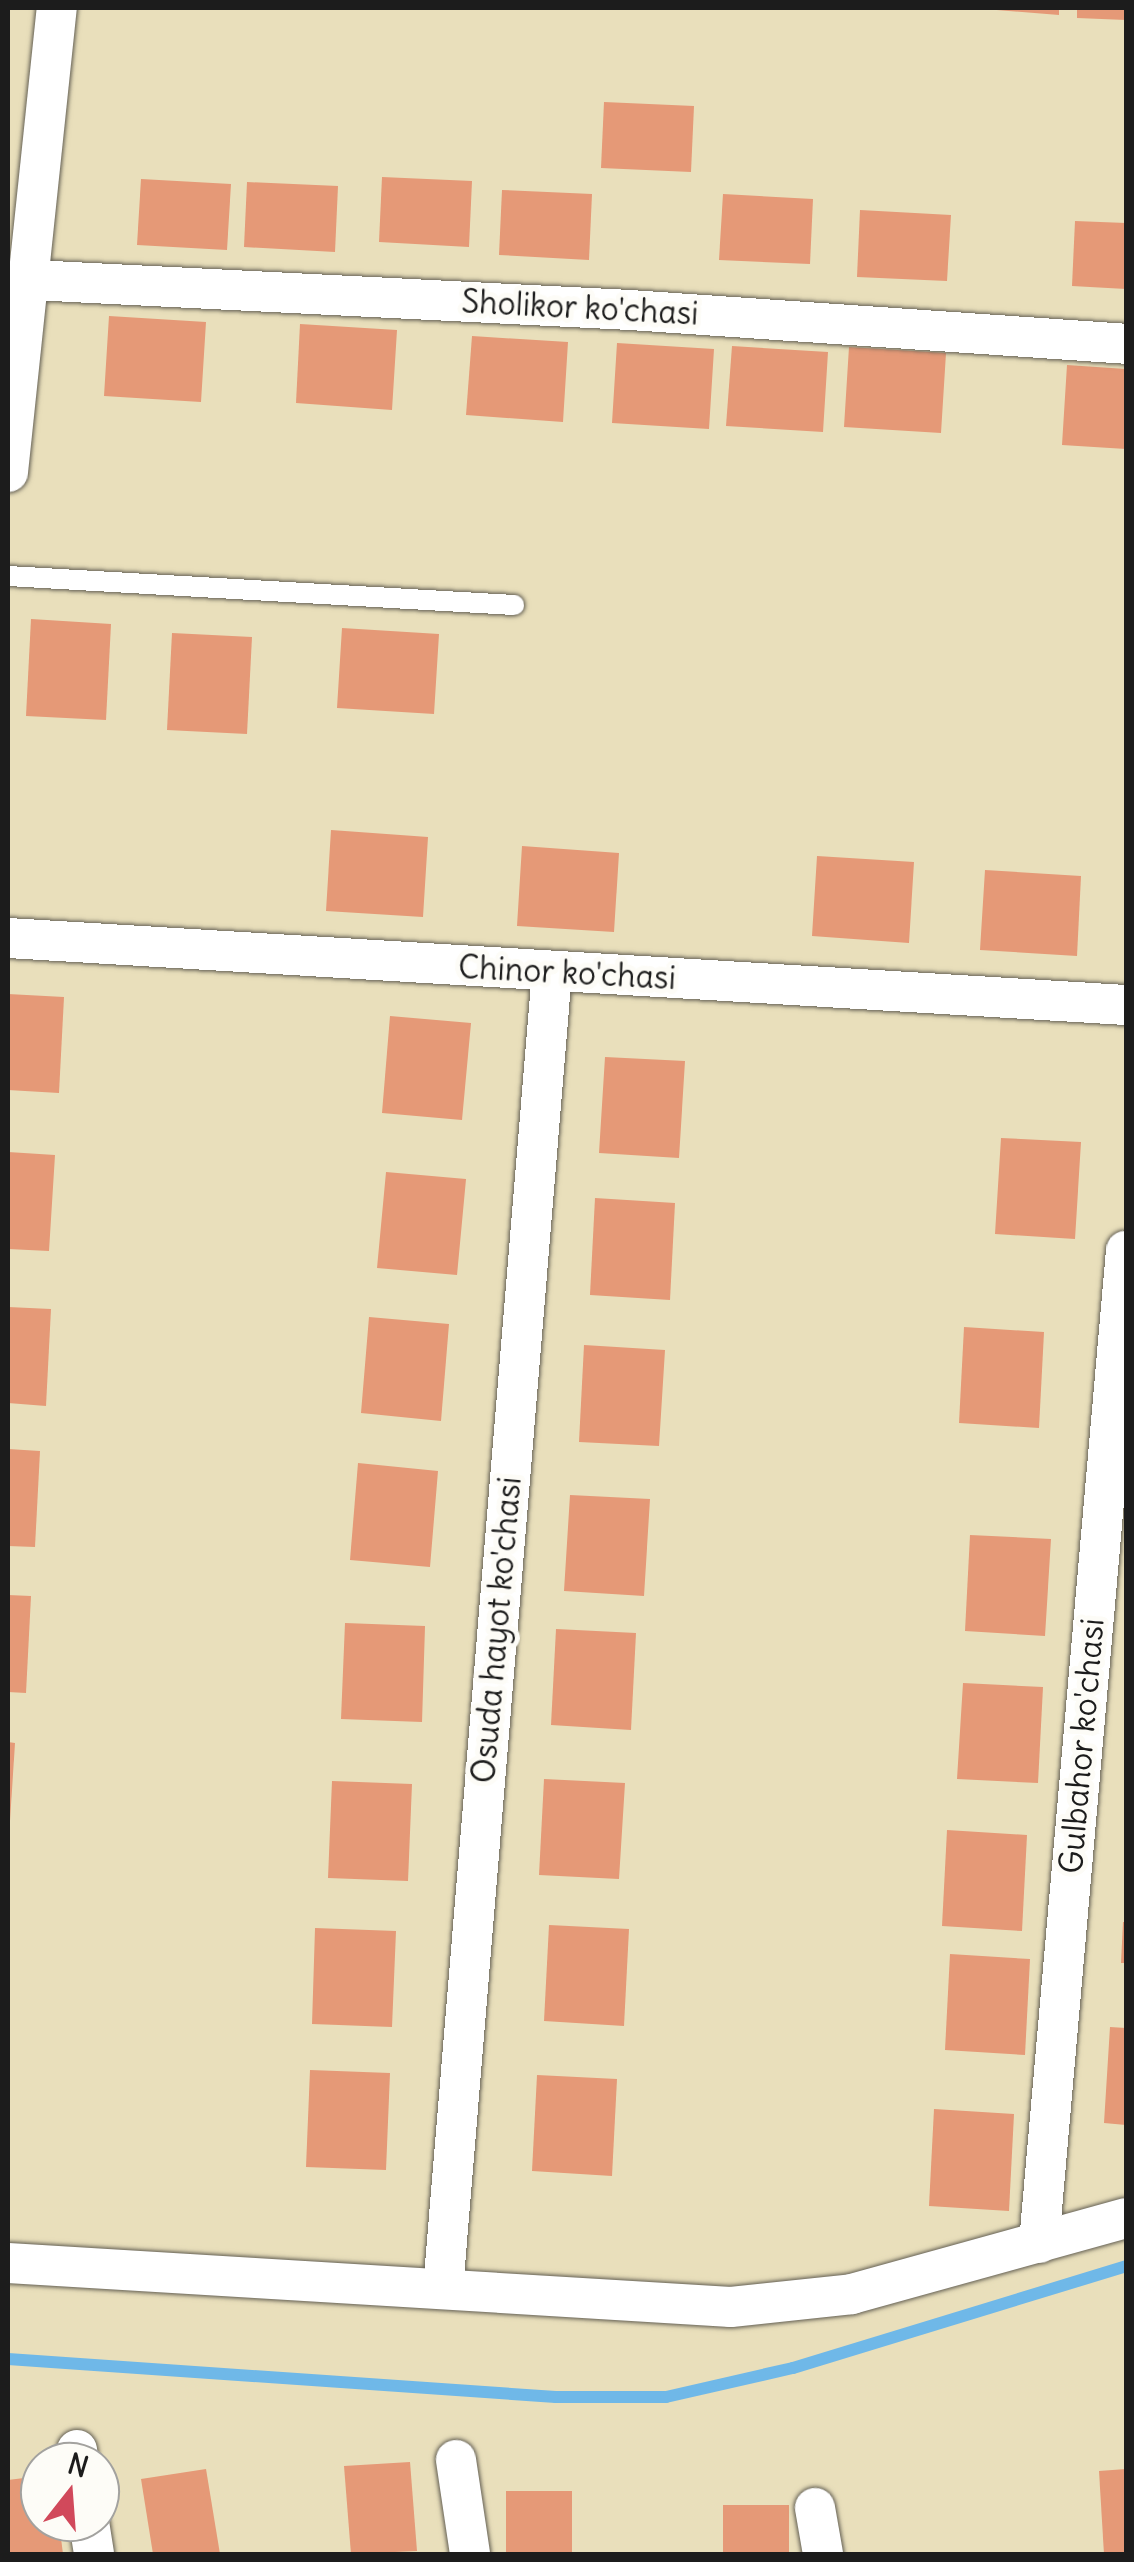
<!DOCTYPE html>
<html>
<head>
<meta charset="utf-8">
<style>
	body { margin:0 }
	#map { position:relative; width:1134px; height:2562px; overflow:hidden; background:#e9dfbb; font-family:Delius,sans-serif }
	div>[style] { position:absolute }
	.stream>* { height:12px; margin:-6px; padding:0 6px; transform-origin:6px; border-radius:6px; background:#6fb8e8 }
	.building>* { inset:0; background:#e59977 }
	.roads { filter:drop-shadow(0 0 2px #646054) drop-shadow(0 0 2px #646054) }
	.service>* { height:20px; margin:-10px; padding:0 10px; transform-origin:10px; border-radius:10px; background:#fff }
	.minor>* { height:40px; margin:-20px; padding:0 20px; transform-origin:20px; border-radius:20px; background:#fff }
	span { translate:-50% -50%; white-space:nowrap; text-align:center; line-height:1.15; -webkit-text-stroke:10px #fdfcf7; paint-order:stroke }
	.street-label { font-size:32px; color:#1c1c1c }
	.frame { position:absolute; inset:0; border:10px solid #1c1c1c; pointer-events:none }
	.north { position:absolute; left:20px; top:2442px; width:100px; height:100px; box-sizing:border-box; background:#fdfcf7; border:2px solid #a3a29f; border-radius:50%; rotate:17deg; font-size:28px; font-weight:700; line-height:40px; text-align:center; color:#1c1c1c }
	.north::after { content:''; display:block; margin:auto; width:35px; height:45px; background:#d1495b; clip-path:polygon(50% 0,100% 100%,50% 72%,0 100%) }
</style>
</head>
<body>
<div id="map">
	<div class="stream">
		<i style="left:8px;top:2359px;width:549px;rotate:3.97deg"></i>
		<i style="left:556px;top:2397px;width:110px"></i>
		<i style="left:666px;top:2397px;width:130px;rotate:-12.9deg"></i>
		<i style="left:793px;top:2368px;width:348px;rotate:-17deg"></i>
	</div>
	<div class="building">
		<i style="clip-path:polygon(972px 8px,1059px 8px,1059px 15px)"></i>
		<i style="clip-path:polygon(1077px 8px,1126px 8px,1126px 20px,1077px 18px)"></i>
		<i style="clip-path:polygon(604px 102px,694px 106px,691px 172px,601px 168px)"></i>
		<i style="clip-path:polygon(382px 177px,472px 181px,469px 247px,379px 242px)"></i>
		<i style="clip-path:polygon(141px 179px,231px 184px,227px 250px,137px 245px)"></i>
		<i style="clip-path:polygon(247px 182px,338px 186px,335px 252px,244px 247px)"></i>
		<i style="clip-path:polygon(502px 190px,592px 194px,589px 260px,499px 255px)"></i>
		<i style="clip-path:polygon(723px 194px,813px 199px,810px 264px,719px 260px)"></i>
		<i style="clip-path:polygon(860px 210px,951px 215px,947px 281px,857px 277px)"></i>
		<i style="clip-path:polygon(1075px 221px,1126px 223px,1126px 289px,1072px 286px)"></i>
		<i style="clip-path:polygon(109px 316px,206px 322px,201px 402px,104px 396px)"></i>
		<i style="clip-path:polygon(300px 324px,397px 330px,392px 410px,296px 403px)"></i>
		<i style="clip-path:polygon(472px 336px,568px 342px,563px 422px,466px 415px)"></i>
		<i style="clip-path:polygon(617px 343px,714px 349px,709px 429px,612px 423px)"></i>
		<i style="clip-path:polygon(732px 346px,828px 352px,823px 432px,726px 426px)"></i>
		<i style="clip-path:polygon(849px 347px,946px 353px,941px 433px,844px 427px)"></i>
		<i style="clip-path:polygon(1067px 365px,1126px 369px,1126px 449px,1062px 445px)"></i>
		<i style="clip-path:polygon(31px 619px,111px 624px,106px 720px,26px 716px)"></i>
		<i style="clip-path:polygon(342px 628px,439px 634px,434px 714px,337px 708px)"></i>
		<i style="clip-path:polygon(172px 633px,252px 637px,247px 734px,167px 730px)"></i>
		<i style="clip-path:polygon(331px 830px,428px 837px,423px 917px,326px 911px)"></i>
		<i style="clip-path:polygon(522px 846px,619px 853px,614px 932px,517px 926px)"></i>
		<i style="clip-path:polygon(817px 856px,914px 862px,909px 943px,812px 936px)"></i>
		<i style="clip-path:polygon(985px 870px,1081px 876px,1077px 956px,980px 950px)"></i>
		<i style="clip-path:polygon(8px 994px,64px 997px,59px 1093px,8px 1090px)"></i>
		<i style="clip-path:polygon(390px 1016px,471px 1023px,462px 1120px,382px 1113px)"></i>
		<i style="clip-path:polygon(605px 1057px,685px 1061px,679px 1158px,599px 1153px)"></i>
		<i style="clip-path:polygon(1001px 1138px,1081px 1142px,1075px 1239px,995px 1234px)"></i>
		<i style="clip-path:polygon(8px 1152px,55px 1155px,49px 1251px,8px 1249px)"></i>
		<i style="clip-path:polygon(386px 1172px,466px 1179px,457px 1275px,377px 1268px)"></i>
		<i style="clip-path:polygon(595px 1198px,675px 1203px,670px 1300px,590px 1295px)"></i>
		<i style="clip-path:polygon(8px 1307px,51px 1309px,46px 1406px,8px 1403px)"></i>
		<i style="clip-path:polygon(369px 1317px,449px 1324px,441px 1421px,361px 1413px)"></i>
		<i style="clip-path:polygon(964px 1327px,1044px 1332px,1039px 1428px,959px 1423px)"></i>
		<i style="clip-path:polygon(584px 1345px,665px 1350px,659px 1446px,579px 1442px)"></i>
		<i style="clip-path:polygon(8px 1449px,40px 1451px,35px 1547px,8px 1546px)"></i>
		<i style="clip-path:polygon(358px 1463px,438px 1471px,430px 1567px,350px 1560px)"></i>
		<i style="clip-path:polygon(570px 1495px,650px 1499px,644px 1596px,564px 1591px)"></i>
		<i style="clip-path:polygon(970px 1535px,1051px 1539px,1045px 1636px,965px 1631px)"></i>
		<i style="clip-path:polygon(8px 1595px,31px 1596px,26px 1693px,8px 1692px)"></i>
		<i style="clip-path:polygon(345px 1623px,425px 1626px,422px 1722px,341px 1719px)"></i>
		<i style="clip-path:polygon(556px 1629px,636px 1633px,631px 1730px,551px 1725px)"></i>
		<i style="clip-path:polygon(963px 1683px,1043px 1687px,1038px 1783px,957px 1779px)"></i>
		<i style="clip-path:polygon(8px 1742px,15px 1743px,10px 1821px,8px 1821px)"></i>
		<i style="clip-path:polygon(544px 1779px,625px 1783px,619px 1879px,539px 1875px)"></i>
		<i style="clip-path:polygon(332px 1781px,412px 1784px,408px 1881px,328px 1878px)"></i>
		<i style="clip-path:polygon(947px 1830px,1027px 1835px,1022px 1931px,942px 1926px)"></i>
		<i style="clip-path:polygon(1123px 1922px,1126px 1922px,1126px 1963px,1121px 1963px)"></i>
		<i style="clip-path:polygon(549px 1925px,629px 1929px,624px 2026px,544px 2021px)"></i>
		<i style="clip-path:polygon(315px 1928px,396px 1931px,392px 2027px,312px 2024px)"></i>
		<i style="clip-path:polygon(950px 1954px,1030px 1959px,1025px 2055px,945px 2050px)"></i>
		<i style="clip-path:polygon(1110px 2027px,1126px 2028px,1126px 2125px,1104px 2123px)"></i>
		<i style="clip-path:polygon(310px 2070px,390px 2073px,386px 2170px,306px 2167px)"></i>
		<i style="clip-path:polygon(537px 2075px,617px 2079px,612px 2176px,532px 2171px)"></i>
		<i style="clip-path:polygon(934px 2109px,1014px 2114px,1009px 2211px,929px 2206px)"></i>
		<i style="clip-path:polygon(410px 2462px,417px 2551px,351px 2554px,344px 2466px)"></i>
		<i style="clip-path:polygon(206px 2469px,220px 2554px,153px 2554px,141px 2479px)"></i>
		<i style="clip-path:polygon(1126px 2469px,1126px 2554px,1104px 2554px,1099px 2471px)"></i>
		<i style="clip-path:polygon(40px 2476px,40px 2522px,59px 2522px,63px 2554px,8px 2554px,8px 2480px)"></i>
		<i style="clip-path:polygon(506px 2491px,572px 2491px,572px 2554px,506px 2554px)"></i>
		<i style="clip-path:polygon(723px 2505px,789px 2505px,789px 2554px,723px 2554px)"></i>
	</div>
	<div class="roads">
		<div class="service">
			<i style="left:8px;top:576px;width:507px;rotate:3.28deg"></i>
		</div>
		<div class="minor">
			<i style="left:32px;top:280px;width:599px;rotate:2.87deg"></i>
			<i style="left:630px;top:310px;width:497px;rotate:3.9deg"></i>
			<i style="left:8px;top:472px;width:467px;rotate:-84deg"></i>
			<i style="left:8px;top:938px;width:1120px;rotate:3.43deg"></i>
			<i style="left:1039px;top:2243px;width:996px;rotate:-84.99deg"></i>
			<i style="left:8px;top:2263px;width:724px;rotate:3.48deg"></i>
			<i style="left:731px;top:2307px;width:122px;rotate:-6.1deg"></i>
			<i style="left:852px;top:2294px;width:284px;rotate:-15.5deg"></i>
			<i style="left:443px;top:2289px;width:1322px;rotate:-85.27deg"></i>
			<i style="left:77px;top:2450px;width:12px;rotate:81deg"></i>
			<i style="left:456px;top:2460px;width:95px;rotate:81.5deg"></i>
			<i style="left:815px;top:2508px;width:47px;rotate:80.1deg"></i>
			<i style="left:89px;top:2522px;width:32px;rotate:81deg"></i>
		</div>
	</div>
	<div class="street-label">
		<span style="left:580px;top:308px;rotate:3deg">Sholikor ko'chasi</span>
		<span style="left:567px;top:973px;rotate:3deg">Chinor ko'chasi</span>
		<span style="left:497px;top:1630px;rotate:-85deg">Osuda hayot ko'chasi</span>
		<span style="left:1082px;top:1746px;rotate:-85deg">Gulbahor ko'chasi</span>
	</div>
	<div class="frame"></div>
	<div class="north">N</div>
</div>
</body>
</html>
